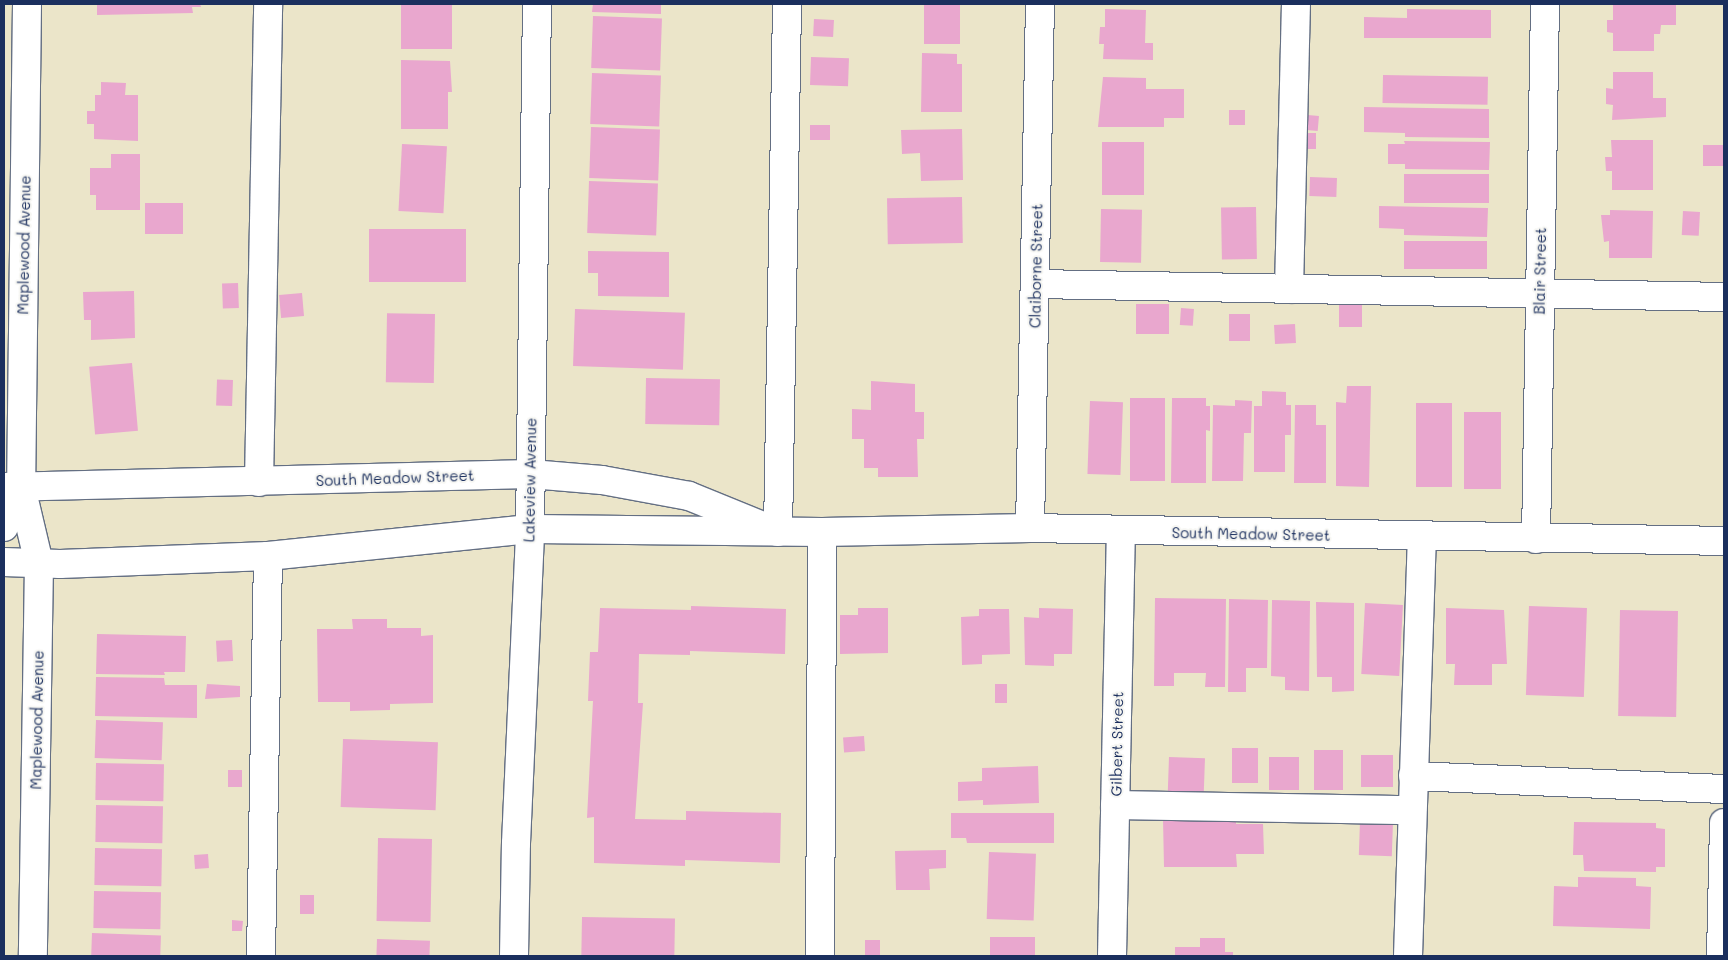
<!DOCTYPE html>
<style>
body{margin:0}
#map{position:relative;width:1728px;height:960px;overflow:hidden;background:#ebe5c9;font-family:Mali,sans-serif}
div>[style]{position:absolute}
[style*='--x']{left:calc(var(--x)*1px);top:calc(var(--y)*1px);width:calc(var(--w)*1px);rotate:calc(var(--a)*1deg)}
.building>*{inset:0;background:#e9a7ce;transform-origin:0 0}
.roads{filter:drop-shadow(1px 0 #646f83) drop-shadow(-1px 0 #646f83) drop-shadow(0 1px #646f83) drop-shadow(0 -1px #646f83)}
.minor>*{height:28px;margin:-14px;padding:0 14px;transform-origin:14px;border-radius:14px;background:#fff}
span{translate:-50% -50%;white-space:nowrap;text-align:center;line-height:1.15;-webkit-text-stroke:4px #f6f6f2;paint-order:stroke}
.street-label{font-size:15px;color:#1b2f5e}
.frame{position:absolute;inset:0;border:5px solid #1b2f5e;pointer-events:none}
</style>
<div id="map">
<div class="building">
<i style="clip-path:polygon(97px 4px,200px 4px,201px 7px,192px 7px,193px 13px,97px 15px)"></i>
<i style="left:401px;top:4px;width:51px;height:45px"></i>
<i style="clip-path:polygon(593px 4px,661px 4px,661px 14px,592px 12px)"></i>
<i style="left:924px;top:4px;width:36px;height:40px"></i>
<i style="clip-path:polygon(1613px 4px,1676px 4px,1676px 25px,1661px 25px,1660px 34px,1654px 34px,1654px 51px,1613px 51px,1613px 33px,1607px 32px,1607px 20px,1613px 20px)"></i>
<i style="clip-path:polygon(1105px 9px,1146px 10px,1145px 43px,1153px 43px,1153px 60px,1103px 59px,1104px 44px,1099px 44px,1100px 27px,1105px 27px)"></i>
<i style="clip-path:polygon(1407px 9px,1491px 10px,1491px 38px,1364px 38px,1364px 17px,1407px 18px)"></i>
<i style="left:593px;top:16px;width:69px;height:52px;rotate:2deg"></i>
<i style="left:814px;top:19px;width:20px;height:17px;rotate:3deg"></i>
<i style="clip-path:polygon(922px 53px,957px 54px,957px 64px,962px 64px,962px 112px,921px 112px)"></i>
<i style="left:811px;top:57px;width:38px;height:28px;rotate:2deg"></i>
<i style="clip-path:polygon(401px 60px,450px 61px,452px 92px,448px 92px,448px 129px,401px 129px)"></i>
<i style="clip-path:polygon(1613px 72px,1653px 72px,1653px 98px,1666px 98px,1666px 117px,1612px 120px,1613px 105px,1606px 104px,1606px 88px,1613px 89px)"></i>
<i style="left:592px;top:73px;width:69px;height:51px;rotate:2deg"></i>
<i style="left:1383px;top:75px;width:105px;height:28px;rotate:1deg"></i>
<i style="clip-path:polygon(1103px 77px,1146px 78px,1146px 89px,1184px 89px,1184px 118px,1164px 118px,1164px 127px,1098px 127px)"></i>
<i style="clip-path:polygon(101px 82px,126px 83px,125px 95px,138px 95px,138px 141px,94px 139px,94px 124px,87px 124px,87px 111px,95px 111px,95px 95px,101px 95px)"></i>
<i style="clip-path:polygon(1364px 107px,1489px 109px,1489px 138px,1405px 137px,1405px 133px,1364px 132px)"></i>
<i style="left:1229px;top:110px;width:16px;height:15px"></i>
<i style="left:1308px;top:115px;width:11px;height:15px;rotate:5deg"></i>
<i style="left:810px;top:125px;width:20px;height:15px"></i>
<i style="left:591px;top:127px;width:69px;height:51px;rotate:2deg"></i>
<i style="clip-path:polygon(962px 129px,963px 180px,921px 181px,920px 153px,902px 154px,901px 130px)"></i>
<i style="left:1304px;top:133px;width:12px;height:16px"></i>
<i style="clip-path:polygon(1611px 140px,1653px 140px,1653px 190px,1612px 190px,1612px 171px,1606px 171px,1605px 157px,1612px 157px)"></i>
<i style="clip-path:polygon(1404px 141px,1490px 142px,1489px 170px,1405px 169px,1405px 164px,1388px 164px,1388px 144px,1405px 144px)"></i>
<i style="left:1102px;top:142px;width:42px;height:53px"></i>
<i style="left:402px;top:144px;width:45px;height:67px;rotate:3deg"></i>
<i style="left:1703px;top:145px;width:21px;height:21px"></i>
<i style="clip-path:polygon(111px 154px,140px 154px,140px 210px,96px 210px,96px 195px,90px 195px,90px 168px,111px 168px)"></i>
<i style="left:1489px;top:174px;width:29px;height:85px;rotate:90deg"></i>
<i style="left:1310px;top:177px;width:27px;height:19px;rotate:2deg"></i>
<i style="left:589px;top:181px;width:69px;height:52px;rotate:2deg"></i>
<i style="left:962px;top:197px;width:46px;height:75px;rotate:89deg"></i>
<i style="left:145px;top:203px;width:38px;height:31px"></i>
<i style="clip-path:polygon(1379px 206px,1488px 208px,1487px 237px,1404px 235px,1404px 229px,1379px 228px)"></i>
<i style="left:1256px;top:207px;width:52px;height:35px;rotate:89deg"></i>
<i style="left:1101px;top:209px;width:41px;height:53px;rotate:1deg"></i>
<i style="clip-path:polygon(1610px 210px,1653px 211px,1652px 258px,1609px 258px,1609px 241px,1604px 242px,1601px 215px,1610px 215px)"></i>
<i style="left:1683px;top:211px;width:17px;height:24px;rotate:3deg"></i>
<i style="left:369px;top:229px;width:97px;height:53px"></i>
<i style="left:1404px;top:241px;width:83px;height:28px"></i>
<i style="clip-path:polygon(588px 251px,669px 252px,669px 297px,598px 296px,598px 273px,588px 273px)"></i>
<i style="left:238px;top:283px;width:25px;height:16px;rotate:88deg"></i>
<i style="clip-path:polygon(134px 291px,135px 338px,91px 340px,91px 320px,84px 320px,83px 292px)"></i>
<i style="left:302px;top:293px;width:23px;height:23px;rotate:85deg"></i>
<i style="left:1136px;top:304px;width:33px;height:30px"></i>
<i style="left:1339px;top:304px;width:23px;height:23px"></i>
<i style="left:1181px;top:308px;width:13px;height:17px;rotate:4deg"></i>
<i style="left:575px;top:309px;width:110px;height:57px;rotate:2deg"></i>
<i style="left:435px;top:314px;width:69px;height:48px;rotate:91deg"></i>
<i style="left:1229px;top:314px;width:21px;height:27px"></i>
<i style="left:1295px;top:324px;width:19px;height:21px;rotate:87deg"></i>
<i style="left:132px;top:363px;width:68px;height:43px;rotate:85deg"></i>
<i style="left:646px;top:378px;width:74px;height:46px;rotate:1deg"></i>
<i style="left:233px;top:380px;width:26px;height:16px;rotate:92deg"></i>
<i style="clip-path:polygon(871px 381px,915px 384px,915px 412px,924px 412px,924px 439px,917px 439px,918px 477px,878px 477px,878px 468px,864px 468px,864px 439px,852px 439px,852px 409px,871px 410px)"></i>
<i style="clip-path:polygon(1347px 386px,1371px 386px,1369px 487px,1336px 486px,1336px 402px,1346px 403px)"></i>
<i style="clip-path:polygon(1262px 391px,1286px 392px,1286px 405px,1291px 405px,1291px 435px,1285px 435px,1285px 472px,1254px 472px,1254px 406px,1262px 406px)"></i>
<i style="left:1130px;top:398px;width:35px;height:83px"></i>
<i style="clip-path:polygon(1172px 398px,1206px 398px,1206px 406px,1210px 406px,1210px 431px,1206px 430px,1206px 483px,1171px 483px)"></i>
<i style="clip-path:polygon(1235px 400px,1252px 401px,1251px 433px,1244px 433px,1243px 481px,1212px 481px,1213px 405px,1235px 406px)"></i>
<i style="left:1090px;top:401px;width:33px;height:73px;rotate:2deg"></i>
<i style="left:1416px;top:403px;width:36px;height:84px"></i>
<i style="clip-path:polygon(1295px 405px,1316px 405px,1316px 425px,1326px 425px,1326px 483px,1294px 483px)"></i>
<i style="left:1464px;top:412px;width:37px;height:77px"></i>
<i style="clip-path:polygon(1155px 598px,1226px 599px,1225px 687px,1205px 687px,1206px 673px,1174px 673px,1174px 686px,1154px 686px)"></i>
<i style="clip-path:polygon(1229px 599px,1268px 600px,1267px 668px,1246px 668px,1246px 692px,1228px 692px)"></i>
<i style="clip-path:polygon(1272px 600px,1310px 601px,1309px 691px,1285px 690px,1285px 677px,1271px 676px)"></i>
<i style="clip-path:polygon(1316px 602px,1354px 603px,1354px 691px,1332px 692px,1332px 677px,1317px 677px)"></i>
<i style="left:1365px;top:603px;width:38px;height:71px;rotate:3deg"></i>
<i style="clip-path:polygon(691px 606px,786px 609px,785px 654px,690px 651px,690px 655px,639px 654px,638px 703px,643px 703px,635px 819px,686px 820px,686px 811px,781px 813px,780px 863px,685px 860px,685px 866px,594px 863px,594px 817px,587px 818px,593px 701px,588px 701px,590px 652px,598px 652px,600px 608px,691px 610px)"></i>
<i style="left:1529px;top:606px;width:58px;height:89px;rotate:2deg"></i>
<i style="clip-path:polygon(858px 608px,888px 608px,888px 653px,840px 654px,840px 615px,858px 615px)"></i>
<i style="clip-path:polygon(1039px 608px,1073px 609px,1072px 654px,1054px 654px,1054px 666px,1025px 665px,1024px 617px,1039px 618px)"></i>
<i style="clip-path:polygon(1446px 608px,1504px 610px,1507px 664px,1492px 664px,1492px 685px,1454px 685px,1455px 664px,1446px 664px)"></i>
<i style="clip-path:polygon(979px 609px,1009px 609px,1010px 654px,982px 655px,982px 664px,962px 665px,961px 617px,979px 616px)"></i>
<i style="left:1620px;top:610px;width:58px;height:106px;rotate:1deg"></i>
<i style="clip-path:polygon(352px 619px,387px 619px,387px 628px,421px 628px,421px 636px,433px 635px,433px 703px,390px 704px,390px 710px,350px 711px,350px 702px,318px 702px,317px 629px,353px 629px)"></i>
<i style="clip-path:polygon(97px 634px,186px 636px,185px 672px,164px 672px,165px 675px,96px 674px)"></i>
<i style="left:232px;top:640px;width:21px;height:16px;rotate:87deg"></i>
<i style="clip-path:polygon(96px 677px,164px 678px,165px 685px,197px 685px,197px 718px,95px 716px)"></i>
<i style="clip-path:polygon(207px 684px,240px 686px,240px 697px,205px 699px)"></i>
<i style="left:995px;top:684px;width:12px;height:19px"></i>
<i style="left:96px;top:720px;width:67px;height:38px;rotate:2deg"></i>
<i style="left:864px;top:736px;width:15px;height:21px;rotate:86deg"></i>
<i style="left:343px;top:739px;width:95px;height:68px;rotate:2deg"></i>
<i style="left:1232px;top:748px;width:26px;height:35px"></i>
<i style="left:1314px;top:750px;width:29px;height:40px"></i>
<i style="left:1361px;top:755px;width:32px;height:32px"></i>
<i style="left:1169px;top:757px;width:36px;height:34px;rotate:2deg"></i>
<i style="left:1269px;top:757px;width:30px;height:33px"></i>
<i style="left:96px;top:763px;width:68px;height:37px;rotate:1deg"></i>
<i style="clip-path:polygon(1038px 766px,1039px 803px,983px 805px,983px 800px,958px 801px,958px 782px,982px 781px,982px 768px)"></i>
<i style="left:228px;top:770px;width:14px;height:17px"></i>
<i style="left:96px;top:805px;width:67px;height:37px;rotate:1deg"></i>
<i style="clip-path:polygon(951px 813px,1054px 813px,1054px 843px,967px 843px,966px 838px,951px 838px)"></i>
<i style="clip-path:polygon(1163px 819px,1236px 819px,1236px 824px,1263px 824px,1264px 854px,1236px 854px,1237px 867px,1164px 867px)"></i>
<i style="left:1360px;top:821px;width:33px;height:34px;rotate:2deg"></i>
<i style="clip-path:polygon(1574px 822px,1656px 823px,1656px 828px,1665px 829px,1665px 867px,1656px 867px,1656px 872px,1584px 871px,1583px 855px,1573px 855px)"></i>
<i style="left:378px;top:838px;width:54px;height:83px;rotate:1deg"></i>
<i style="left:95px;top:848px;width:67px;height:37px;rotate:1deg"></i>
<i style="clip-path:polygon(946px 850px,946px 868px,929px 869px,930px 890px,896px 890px,895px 851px)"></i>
<i style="left:989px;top:852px;width:47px;height:67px;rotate:2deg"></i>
<i style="left:208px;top:854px;width:14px;height:14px;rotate:86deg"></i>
<i style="clip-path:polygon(1578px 877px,1636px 878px,1636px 886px,1651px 887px,1650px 929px,1553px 926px,1554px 886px,1578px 887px)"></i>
<i style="left:94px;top:891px;width:67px;height:37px;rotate:1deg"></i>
<i style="left:300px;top:895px;width:14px;height:19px"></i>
<i style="left:582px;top:917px;width:93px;height:39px;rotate:1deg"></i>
<i style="clip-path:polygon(232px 920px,243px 921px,242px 931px,232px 931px)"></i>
<i style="left:92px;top:933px;width:69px;height:23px;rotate:2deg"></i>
<i style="left:990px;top:937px;width:45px;height:19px"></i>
<i style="clip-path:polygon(1200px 938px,1225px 938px,1225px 952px,1233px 952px,1233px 956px,1175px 956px,1175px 947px,1200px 947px)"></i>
<i style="left:377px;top:939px;width:53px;height:17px;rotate:2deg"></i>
<i style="left:865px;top:940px;width:15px;height:16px"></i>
</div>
<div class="roads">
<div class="minor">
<i style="--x:27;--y:4;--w:483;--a:90.7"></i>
<i style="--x:21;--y:487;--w:78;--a:76.7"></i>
<i style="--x:39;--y:563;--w:393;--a:90.9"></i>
<i style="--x:1036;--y:284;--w:688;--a:1.08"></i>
<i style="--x:1289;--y:289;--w:285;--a:-88.6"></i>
<i style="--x:259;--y:482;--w:478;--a:-88.9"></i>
<i style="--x:4;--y:487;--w:527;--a:-1.41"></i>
<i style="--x:531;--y:474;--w:71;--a:4.8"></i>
<i style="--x:602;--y:480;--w:88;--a:10.4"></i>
<i style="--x:689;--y:496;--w:80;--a:22.1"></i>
<i style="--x:4;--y:527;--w:43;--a:-67"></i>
<i style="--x:1030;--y:528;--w:524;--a:-88.91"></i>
<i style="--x:778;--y:532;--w:528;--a:-89.02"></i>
<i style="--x:1536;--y:539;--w:535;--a:-89.04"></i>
<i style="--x:4;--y:562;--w:56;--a:2"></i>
<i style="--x:60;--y:564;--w:208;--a:-2.2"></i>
<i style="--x:268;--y:556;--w:263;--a:-5.9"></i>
<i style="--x:530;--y:529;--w:292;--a:0.6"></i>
<i style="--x:822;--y:532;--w:208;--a:-1.1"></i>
<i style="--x:1030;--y:528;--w:694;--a:1.07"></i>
<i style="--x:1413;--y:776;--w:311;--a:2.4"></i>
<i style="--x:1115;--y:805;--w:297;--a:1"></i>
<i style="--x:261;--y:956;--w:400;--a:-89"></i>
<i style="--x:514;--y:956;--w:113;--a:-89"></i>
<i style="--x:516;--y:843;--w:314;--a:-87.4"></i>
<i style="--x:530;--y:529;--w:525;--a:-89.24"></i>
<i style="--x:820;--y:956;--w:424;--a:-89.7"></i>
<i style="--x:1112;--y:956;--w:424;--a:-88.8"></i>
<i style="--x:1408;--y:956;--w:418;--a:-88.1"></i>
<i style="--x:1721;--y:956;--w:133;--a:-88.7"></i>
</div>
</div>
<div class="street-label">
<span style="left:24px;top:245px;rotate:-89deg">Maplewood Avenue</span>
<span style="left:1036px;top:266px;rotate:-89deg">Claiborne Street</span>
<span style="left:1540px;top:271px;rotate:-89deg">Blair Street</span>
<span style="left:395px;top:478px;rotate:-2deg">South Meadow Street</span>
<span style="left:530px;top:480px;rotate:-89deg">Lakeview Avenue</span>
<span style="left:1251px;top:534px;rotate:1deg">South Meadow Street</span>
<span style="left:37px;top:720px;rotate:-89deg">Maplewood Avenue</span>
<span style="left:1117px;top:744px;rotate:-89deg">Gilbert Street</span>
</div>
<div class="frame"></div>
</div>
